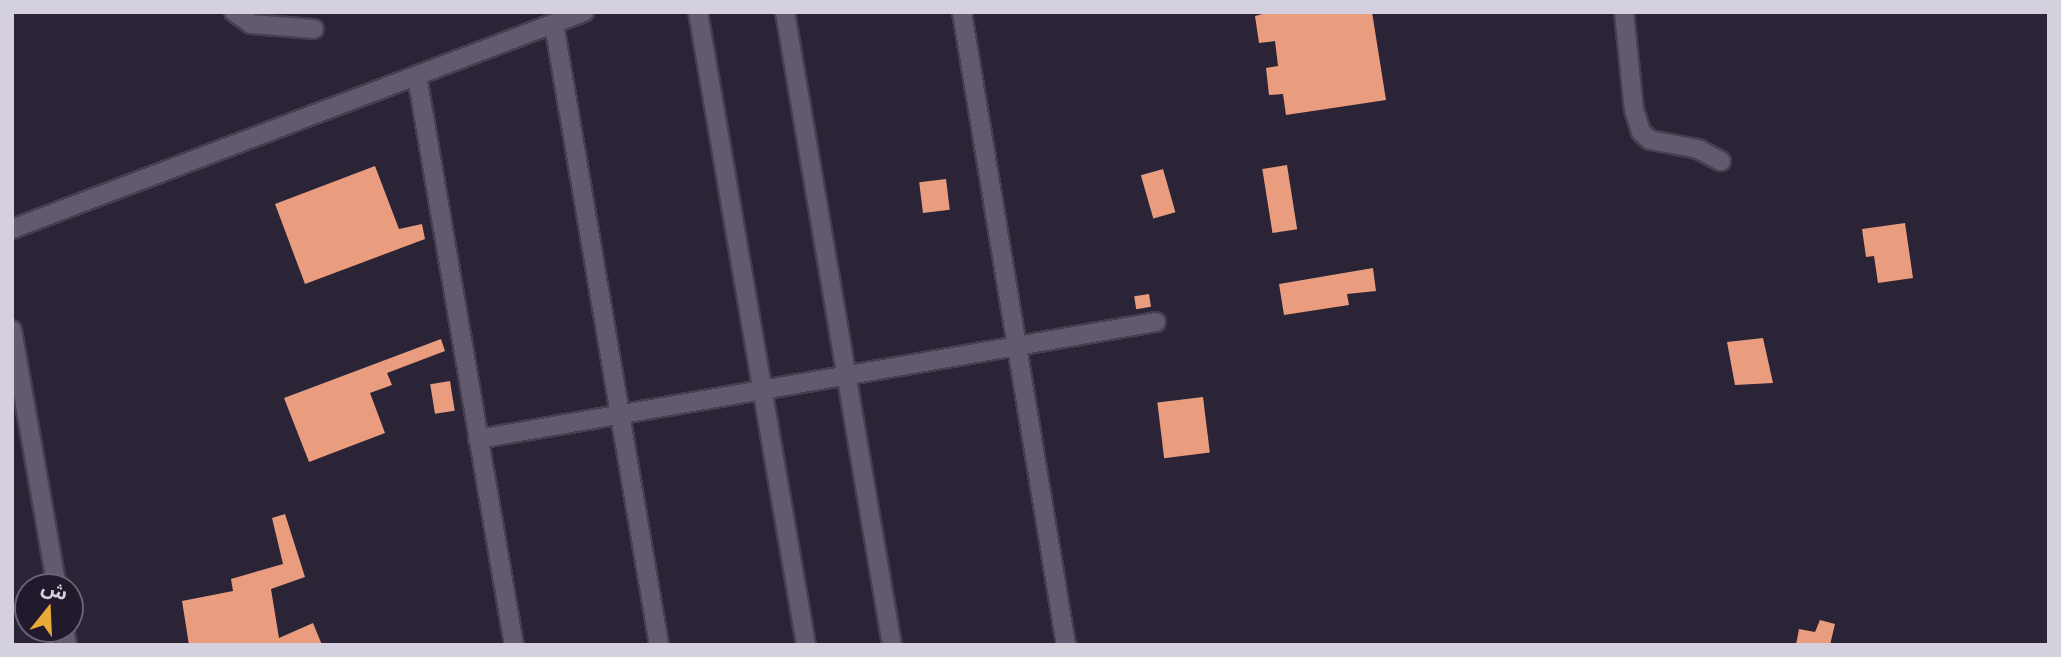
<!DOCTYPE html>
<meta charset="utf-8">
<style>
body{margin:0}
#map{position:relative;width:2061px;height:657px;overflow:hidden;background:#2b2336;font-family:"Titillium Web","Noto Sans Arabic",sans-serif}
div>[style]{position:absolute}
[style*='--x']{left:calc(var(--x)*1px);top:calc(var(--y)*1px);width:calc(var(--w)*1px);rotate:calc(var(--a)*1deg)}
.building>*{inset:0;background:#ea9d7e;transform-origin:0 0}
.roads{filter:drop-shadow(2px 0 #463f4f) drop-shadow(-2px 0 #463f4f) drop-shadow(0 2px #463f4f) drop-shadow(0 -2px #463f4f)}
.minor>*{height:18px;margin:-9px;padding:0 9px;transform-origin:9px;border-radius:9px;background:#635a70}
span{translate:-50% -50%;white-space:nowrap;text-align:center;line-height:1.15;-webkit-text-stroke:7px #22192c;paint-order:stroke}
.frame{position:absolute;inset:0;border:14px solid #d5d0dd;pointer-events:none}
.north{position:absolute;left:14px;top:573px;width:70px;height:70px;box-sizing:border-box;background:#22192c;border:2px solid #6a6273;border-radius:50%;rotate:18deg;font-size:19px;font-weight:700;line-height:28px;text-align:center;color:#d5d0dd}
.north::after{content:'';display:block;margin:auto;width:24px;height:32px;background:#e8ab37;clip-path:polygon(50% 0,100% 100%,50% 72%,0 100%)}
</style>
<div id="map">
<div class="building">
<i style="clip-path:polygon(1270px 12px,1372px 12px,1386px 100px,1286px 115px,1283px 94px,1269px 95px,1266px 68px,1278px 66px,1275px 41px,1259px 43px,1255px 16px)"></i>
<i style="left:1287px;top:165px;width:65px;height:25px;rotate:81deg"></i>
<i style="clip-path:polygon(375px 166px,399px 229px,422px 224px,425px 239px,305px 284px,275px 204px)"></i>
<i style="left:1163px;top:169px;width:45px;height:23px;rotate:74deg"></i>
<i style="left:946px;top:179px;width:31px;height:27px;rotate:83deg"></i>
<i style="clip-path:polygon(1905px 223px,1913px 278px,1878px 283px,1874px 256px,1866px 257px,1862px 229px)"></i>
<i style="clip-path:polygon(1373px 268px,1376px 291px,1347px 294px,1349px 305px,1284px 315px,1279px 284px)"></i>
<i style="left:1149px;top:294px;width:13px;height:15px;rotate:81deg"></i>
<i style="clip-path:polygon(1763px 338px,1773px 383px,1735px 385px,1727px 342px)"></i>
<i style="clip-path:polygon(441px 339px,445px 351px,387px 373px,392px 385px,370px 393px,385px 433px,309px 462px,284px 398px)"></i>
<i style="left:450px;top:381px;width:30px;height:20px;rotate:81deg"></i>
<i style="left:1203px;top:397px;width:56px;height:46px;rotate:83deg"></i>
<i style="clip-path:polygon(285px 514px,305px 577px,271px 589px,279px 638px,313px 623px,322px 645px,189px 645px,182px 601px,233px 591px,231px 579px,283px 564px,272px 518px)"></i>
<i style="clip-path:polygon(1820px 620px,1835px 624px,1830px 645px,1796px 645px,1799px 629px,1815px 632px)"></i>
</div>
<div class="roads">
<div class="minor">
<i style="--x:234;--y:12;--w:21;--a:35"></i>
<i style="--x:251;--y:24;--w:63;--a:4.5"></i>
<i style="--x:698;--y:12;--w:642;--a:80.32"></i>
<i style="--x:785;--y:12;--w:642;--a:80.41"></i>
<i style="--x:962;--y:12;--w:641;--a:80.67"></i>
<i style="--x:1624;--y:12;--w:99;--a:84.2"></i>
<i style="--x:1634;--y:110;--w:23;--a:72"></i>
<i style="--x:1641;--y:132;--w:12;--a:42"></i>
<i style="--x:1650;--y:140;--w:49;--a:10.6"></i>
<i style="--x:1698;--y:149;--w:26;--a:28"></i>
<i style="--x:554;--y:24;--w:630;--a:80.4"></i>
<i style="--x:417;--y:76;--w:577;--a:80.33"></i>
<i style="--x:12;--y:229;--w:612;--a:-20.78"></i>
<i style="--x:12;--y:330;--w:261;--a:80.1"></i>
<i style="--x:478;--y:439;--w:688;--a:-9.79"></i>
<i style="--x:64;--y:629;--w:16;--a:79"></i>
</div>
</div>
<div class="frame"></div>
<div class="north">ش</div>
</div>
